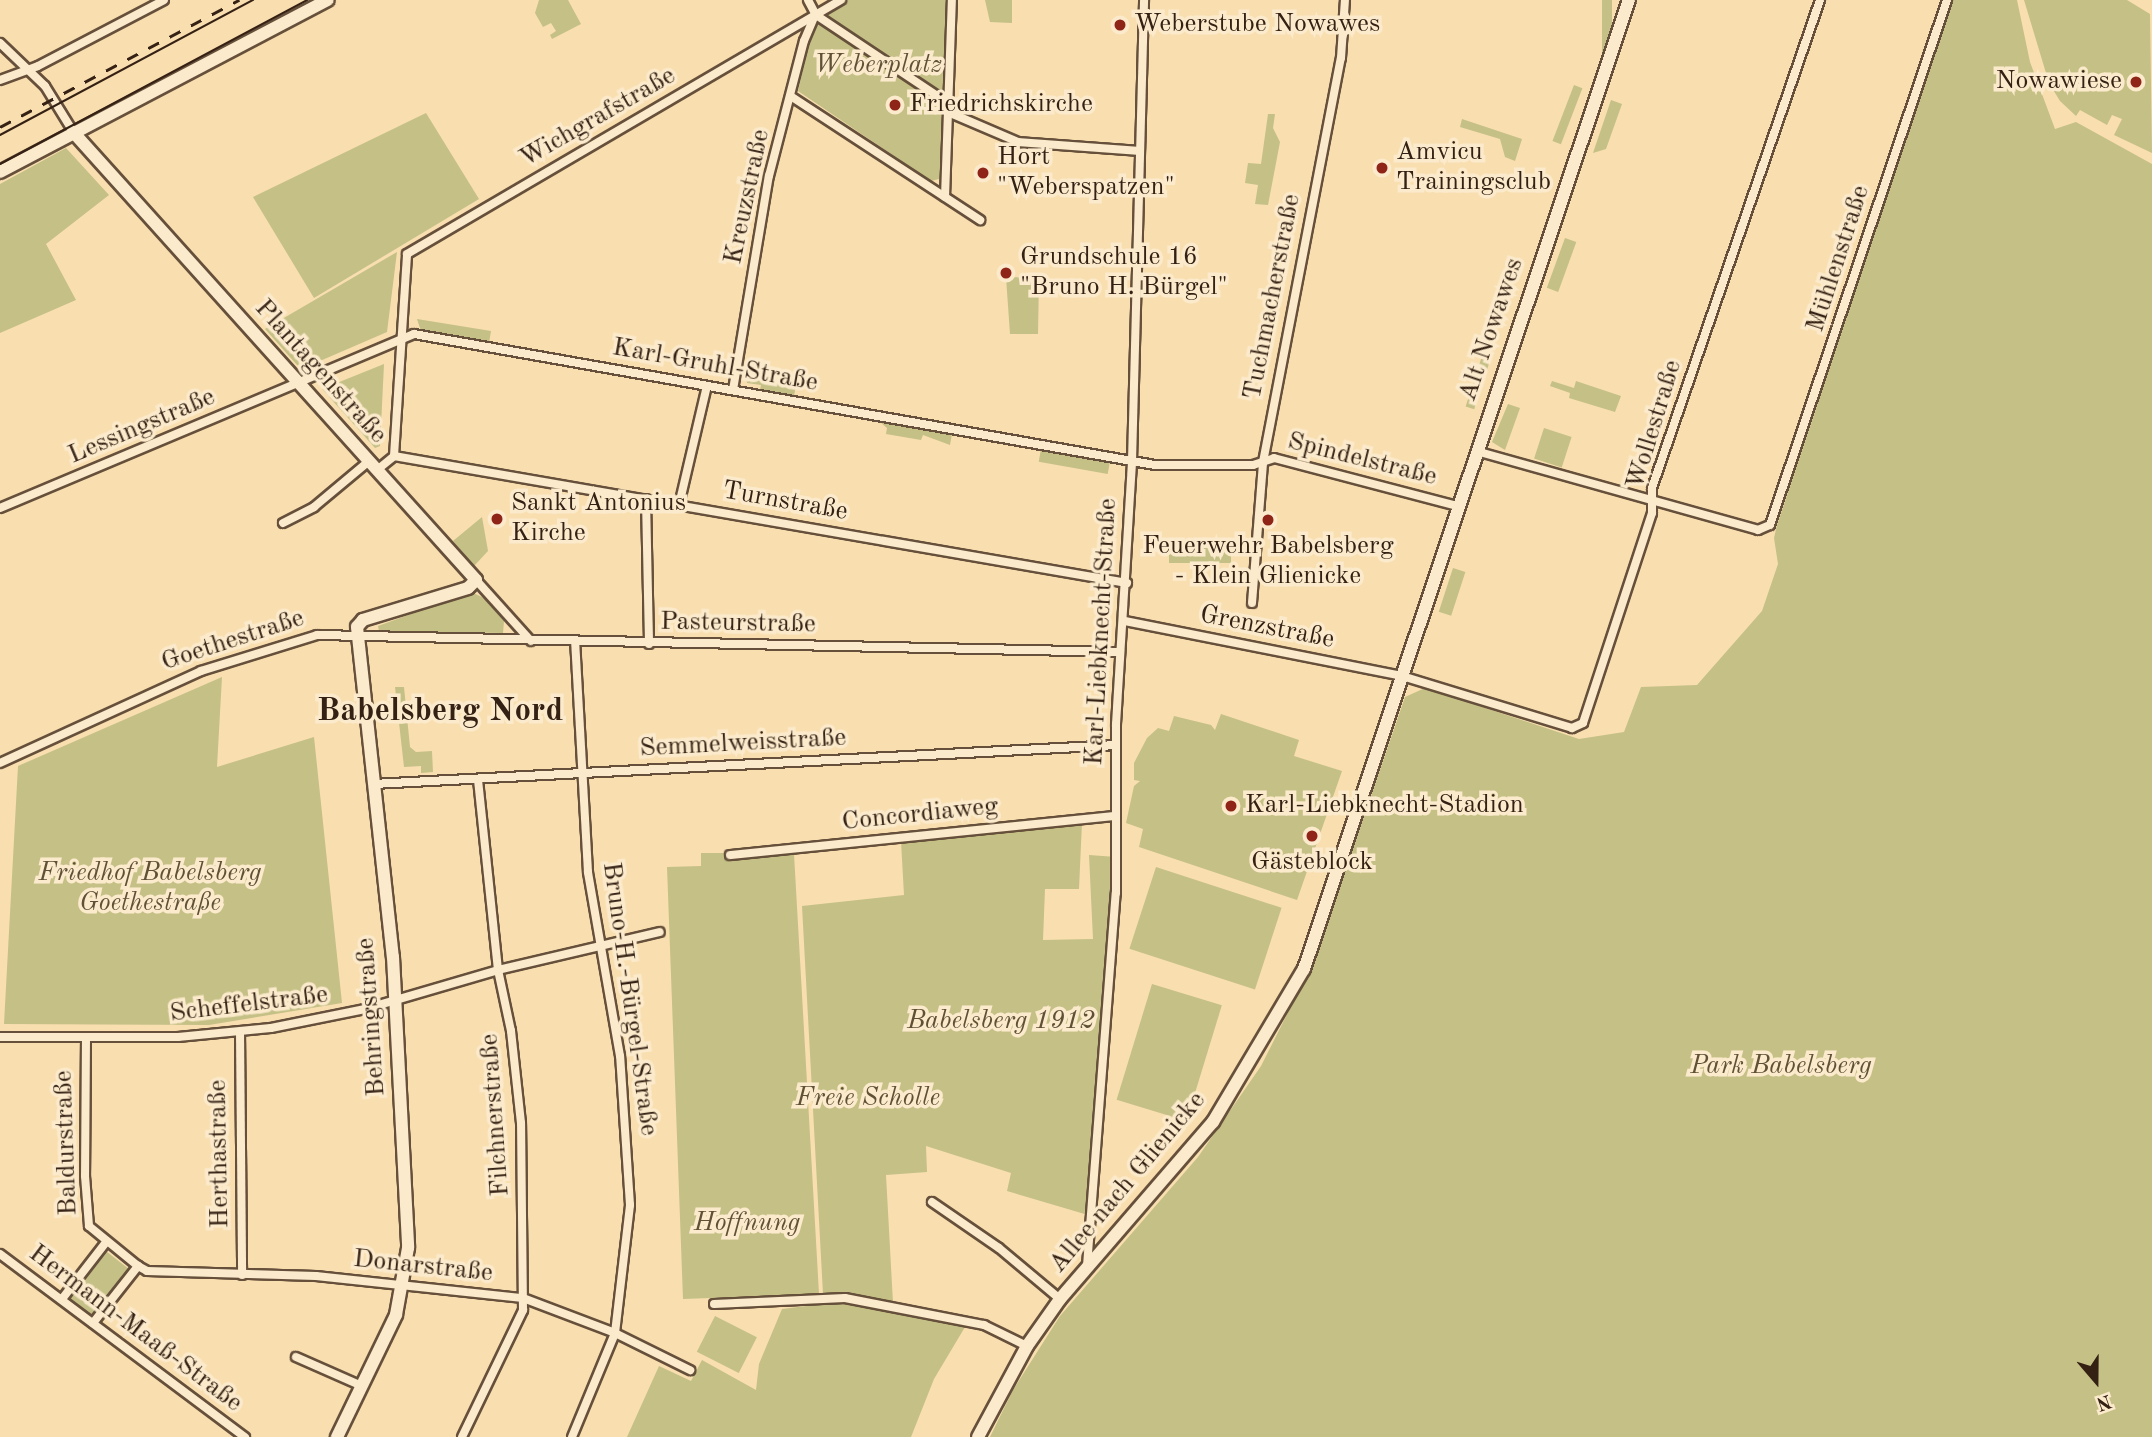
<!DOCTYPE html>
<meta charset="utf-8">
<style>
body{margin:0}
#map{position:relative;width:2152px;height:1437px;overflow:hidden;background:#f9deaf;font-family:"Old Standard TT",serif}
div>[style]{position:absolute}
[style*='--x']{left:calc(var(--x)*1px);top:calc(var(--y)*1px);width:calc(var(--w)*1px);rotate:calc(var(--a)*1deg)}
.green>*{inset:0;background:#c4c086;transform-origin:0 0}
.roads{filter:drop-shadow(2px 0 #66503b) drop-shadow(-2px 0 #66503b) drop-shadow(0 2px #66503b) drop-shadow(0 -2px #66503b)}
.street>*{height:8px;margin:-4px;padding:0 4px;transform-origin:4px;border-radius:4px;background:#fbeacb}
.secondary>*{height:12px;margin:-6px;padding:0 6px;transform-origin:6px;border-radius:6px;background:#fbeacb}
.tram>*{height:2px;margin:-1px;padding:0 1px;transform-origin:1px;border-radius:1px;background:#352114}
.rail>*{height:2.5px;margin-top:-1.25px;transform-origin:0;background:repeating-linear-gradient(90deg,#352114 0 12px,transparent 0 24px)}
.dots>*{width:19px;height:19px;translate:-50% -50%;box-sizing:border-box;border:4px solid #fbeacb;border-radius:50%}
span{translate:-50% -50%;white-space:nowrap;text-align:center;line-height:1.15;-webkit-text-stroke:7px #fbeacb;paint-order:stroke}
.poi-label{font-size:26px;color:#352114}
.left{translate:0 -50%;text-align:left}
.right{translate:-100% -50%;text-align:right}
.park-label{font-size:26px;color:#605136;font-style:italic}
.street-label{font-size:26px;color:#352114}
.district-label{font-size:33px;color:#352114;font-weight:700}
.north{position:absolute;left:2061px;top:1346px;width:70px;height:70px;-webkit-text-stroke:5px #fbeacb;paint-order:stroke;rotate:160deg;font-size:19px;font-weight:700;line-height:28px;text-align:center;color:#352114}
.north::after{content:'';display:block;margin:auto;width:24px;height:32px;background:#352114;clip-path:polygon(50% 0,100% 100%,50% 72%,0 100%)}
</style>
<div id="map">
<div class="green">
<i style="clip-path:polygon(539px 0,568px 0,581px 24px,552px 39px,550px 35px,556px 31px,551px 23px,543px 27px,535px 13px)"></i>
<i style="clip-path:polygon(847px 0,946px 0,943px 172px,939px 179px,931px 181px,798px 91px,815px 18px)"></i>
<i style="clip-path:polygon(985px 0,1012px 0,1012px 23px,990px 22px)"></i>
<i style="left:1602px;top:0;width:10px;height:60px"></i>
<i style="clip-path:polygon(1953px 0,2017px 0,2030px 62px,2055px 129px,2076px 122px,2152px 164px,2152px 1437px,990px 1437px,1013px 1390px,1060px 1316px,1198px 1157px,1261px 1066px,1315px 959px,1405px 697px,1425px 688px,1579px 739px,1624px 732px,1641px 687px,1697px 685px,1762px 611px,1778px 564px,1774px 538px,1777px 525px)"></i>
<i style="clip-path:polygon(2024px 0,2127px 0,2150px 14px,2152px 153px,2114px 135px,2122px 119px,2112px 115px,2107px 125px,2080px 110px,2076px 116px,2060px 101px,2049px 83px)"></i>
<i style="left:1574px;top:85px;width:9px;height:60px;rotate:21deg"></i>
<i style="clip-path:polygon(1611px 100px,1622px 104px,1606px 149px,1593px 153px)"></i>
<i style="clip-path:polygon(426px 113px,479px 199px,314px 298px,253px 197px)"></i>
<i style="clip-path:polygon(1268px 114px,1275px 114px,1273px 128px,1280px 142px,1268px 205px,1255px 204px,1258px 185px,1245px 183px,1248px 163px,1261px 164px)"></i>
<i style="clip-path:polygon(1462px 119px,1522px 139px,1515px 161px,1505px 157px,1500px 139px,1460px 127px)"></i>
<i style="clip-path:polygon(66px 148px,109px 195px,46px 244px,76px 300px,0 333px,0 184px)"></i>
<i style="left:1565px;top:238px;width:12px;height:53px;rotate:20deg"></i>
<i style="clip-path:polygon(397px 252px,387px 332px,306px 367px,297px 365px,265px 329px)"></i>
<i style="clip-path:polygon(1006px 277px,1039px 278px,1038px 334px,1010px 334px)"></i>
<i style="clip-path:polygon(417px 319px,491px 331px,489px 343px,421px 331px)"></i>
<i style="left:1482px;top:356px;width:9px;height:53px;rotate:18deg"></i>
<i style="clip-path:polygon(384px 364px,380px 446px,375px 448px,322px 389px)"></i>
<i style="clip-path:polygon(745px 375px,796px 385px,794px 396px,760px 390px,761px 385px,747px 383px)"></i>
<i style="clip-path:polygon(1552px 381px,1574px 388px,1576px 381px,1621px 396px,1615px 412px,1569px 398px,1570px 393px,1550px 386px)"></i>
<i style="clip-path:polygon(1508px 404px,1520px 408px,1505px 450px,1492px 442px)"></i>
<i style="clip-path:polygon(880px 422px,952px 434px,950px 445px,923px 435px,921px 440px,886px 434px,887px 428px)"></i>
<i style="left:1544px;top:428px;width:29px;height:32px;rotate:18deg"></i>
<i style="left:1041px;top:449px;width:70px;height:13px;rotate:10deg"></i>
<i style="clip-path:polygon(482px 517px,488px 551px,474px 566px,453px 541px)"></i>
<i style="left:1169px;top:548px;width:62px;height:15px"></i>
<i style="left:1453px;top:568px;width:13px;height:46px;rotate:18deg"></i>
<i style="clip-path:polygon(471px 592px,484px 598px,504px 621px,503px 633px,379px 631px,378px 626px)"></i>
<i style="clip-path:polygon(222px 677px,217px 767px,314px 737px,342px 1003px,209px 1025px,4px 1024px,18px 766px)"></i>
<i style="clip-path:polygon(395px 687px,404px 687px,410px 747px,416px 752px,432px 751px,433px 772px,421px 773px,421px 766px,404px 767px)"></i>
<i style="clip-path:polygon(1221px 714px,1299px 740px,1294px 756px,1342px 771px,1297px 900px,1139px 847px,1143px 829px,1126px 823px,1134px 786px,1140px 781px,1134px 780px,1134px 763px,1147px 738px,1158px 728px,1169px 731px,1174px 716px,1211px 725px,1215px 730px)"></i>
<i style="clip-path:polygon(1082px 822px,1079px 889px,1045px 889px,1043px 940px,1093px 939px,1089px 855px,1116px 857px,1088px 1215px,1007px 1191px,1011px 1173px,926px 1146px,927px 1172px,886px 1175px,893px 1303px,853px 1294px,823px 1294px,802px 906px,904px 895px,901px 841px)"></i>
<i style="clip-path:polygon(701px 853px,728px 853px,729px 859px,794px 854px,819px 1294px,683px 1299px,667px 867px,701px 866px)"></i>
<i style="left:1156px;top:867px;width:132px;height:86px;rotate:18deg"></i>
<i style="left:1152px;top:984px;width:73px;height:121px;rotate:17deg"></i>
<i style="left:107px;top:1252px;width:29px;height:60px;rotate:38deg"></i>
<i style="clip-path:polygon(838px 1302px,965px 1327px,934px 1379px,911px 1437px,627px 1437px,659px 1366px,691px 1381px,702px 1360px,756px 1390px,759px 1364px,782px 1309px)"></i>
<i style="left:715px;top:1316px;width:47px;height:40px;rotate:27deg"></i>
</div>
<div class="roads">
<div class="street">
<i style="--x:808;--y:0;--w:17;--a:62"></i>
<i style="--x:816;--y:15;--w:159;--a:33.7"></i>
<i style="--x:0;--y:43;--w:62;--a:43.7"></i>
<i style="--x:45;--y:86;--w:55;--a:58.3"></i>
<i style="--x:0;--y:80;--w:40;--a:-20.2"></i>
<i style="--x:38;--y:66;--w:142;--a:-27.6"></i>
<i style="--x:792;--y:97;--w:225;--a:33.2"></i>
<i style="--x:948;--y:112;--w:76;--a:23.2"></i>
<i style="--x:1018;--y:142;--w:122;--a:4.2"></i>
<i style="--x:945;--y:197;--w:197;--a:-88"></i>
<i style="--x:733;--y:390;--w:217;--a:-80.5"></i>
<i style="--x:769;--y:176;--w:139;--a:-75.5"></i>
<i style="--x:804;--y:41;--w:25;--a:-67"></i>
<i style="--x:1476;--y:451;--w:293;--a:15.6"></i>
<i style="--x:1758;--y:530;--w:13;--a:-23"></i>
<i style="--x:1770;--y:525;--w:554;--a:-71.37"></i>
<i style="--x:394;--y:456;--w:744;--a:9.83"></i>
<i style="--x:377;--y:470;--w:22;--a:-39"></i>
<i style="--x:394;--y:456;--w:202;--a:-86.3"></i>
<i style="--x:407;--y:254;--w:503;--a:-30.34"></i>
<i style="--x:646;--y:499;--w:145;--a:88.8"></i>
<i style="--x:679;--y:505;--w:122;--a:-76.8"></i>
<i style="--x:0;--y:508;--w:449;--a:-22.8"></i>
<i style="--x:414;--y:334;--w:752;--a:10.03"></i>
<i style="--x:1155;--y:465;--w:98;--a:0"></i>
<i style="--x:1253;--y:465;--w:22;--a:-18"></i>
<i style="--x:1274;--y:458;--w:189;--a:14.7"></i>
<i style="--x:283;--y:523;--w:35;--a:-27"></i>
<i style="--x:314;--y:507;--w:72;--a:-39.9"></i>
<i style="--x:476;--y:580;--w:82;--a:48"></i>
<i style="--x:1252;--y:603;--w:141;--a:-85.5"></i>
<i style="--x:1263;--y:462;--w:411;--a:-79.1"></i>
<i style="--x:1341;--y:58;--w:58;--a:-86.1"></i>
<i style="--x:1125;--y:621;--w:282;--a:11.2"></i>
<i style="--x:1402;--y:676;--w:178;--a:17"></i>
<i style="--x:1572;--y:728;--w:12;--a:-24"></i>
<i style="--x:1583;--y:723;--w:221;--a:-71.8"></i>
<i style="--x:1652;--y:513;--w:25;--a:-90"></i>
<i style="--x:1652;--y:488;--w:516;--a:-71"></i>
<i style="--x:0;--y:763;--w:221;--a:-24.6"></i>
<i style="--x:201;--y:671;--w:121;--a:-17.2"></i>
<i style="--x:317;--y:635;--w:803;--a:1.21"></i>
<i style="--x:373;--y:784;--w:744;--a:-3"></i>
<i style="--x:730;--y:855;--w:387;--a:-5.8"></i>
<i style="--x:240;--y:1032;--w:243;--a:89.5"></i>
<i style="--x:0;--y:1037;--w:178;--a:0"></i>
<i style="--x:178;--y:1037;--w:93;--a:-5.5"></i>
<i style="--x:271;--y:1028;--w:96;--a:-11.4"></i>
<i style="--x:365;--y:1009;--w:139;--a:-16.3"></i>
<i style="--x:498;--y:970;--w:166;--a:-13.2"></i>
<i style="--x:86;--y:1037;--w:139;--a:90.4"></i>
<i style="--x:85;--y:1176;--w:50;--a:85.4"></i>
<i style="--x:89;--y:1226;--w:63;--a:39.2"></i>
<i style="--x:138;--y:1266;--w:10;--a:29"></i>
<i style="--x:147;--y:1271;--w:169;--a:1.7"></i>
<i style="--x:316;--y:1276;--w:208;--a:6.1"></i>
<i style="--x:523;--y:1298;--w:98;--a:20.8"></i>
<i style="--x:615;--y:1333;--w:84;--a:26.3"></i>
<i style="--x:932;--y:1202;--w:81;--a:34.5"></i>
<i style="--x:999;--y:1248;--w:80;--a:39.9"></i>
<i style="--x:0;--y:1254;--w:306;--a:36.8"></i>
<i style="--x:1087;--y:1266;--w:374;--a:-85.6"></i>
<i style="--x:1116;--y:893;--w:169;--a:-90"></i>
<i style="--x:1116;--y:724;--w:263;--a:-86.5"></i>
<i style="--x:1132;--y:461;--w:461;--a:-88.5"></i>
<i style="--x:62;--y:1299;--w:73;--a:-52.2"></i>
<i style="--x:714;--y:1304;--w:131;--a:-2.6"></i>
<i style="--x:845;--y:1298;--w:142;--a:11"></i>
<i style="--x:984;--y:1325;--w:48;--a:26"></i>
<i style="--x:93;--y:1323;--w:73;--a:-51.7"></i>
<i style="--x:296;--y:1357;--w:72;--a:23.7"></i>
<i style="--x:462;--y:1437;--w:141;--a:-64.3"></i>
<i style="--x:523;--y:1310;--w:187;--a:-90.6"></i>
<i style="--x:521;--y:1123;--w:93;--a:-96.2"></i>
<i style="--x:511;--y:1031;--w:62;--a:-102"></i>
<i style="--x:498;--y:970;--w:192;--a:-96"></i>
<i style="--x:572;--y:1437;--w:113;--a:-67.5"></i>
<i style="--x:615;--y:1333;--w:129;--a:-83.3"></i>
<i style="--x:630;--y:1205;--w:149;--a:-93.8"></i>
<i style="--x:620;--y:1056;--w:187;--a:-99.9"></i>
<i style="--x:588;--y:872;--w:230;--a:-93.2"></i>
</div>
<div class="secondary">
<i style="--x:74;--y:133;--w:601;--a:48.03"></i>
<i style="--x:476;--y:580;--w:11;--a:135"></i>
<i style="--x:468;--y:588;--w:110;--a:163.1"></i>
<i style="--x:363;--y:620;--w:9;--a:131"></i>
<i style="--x:357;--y:627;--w:332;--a:83.8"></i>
<i style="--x:393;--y:957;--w:291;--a:87"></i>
<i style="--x:408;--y:1248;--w:68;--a:100.2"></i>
<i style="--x:396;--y:1315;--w:136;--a:115.8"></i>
<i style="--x:0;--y:172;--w:370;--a:-27.7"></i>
<i style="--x:978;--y:1437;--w:103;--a:-61.7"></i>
<i style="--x:1027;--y:1346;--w:57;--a:-54.9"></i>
<i style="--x:1060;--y:1299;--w:234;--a:-49.2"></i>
<i style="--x:1213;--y:1122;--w:178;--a:-59.3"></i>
<i style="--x:1304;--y:969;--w:1022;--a:-71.46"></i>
</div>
</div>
<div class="tram">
<i style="--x:0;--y:135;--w:287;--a:-28.1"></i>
<i style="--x:0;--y:164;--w:348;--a:-28.1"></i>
</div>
<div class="rail">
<i style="--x:0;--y:127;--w:271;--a:-28"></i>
</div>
<div class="dots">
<i style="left:1120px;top:25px;background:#8f2418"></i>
<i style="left:2136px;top:82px;background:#8f2418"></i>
<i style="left:895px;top:105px;background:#8f2418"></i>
<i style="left:1382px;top:168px;background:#8f2418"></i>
<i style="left:983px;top:173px;background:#8f2418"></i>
<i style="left:1006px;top:273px;background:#8f2418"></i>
<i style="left:497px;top:519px;background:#8f2418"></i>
<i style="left:1268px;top:520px;background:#8f2418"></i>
<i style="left:1231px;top:806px;background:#8f2418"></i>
<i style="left:1312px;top:836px;background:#8f2418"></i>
</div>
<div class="poi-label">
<span class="left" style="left:1134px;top:25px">Weberstube Nowawes</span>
<span class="right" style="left:2122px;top:82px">Nowawiese</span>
<span class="left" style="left:909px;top:105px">Friedrichskirche</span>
<span class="left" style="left:1396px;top:168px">Amvicu<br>Trainingsclub</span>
<span class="left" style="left:997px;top:173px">Hort<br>"Weberspatzen"</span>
<span class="left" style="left:1020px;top:273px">Grundschule 16<br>"Bruno H. Bürgel"</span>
<span class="left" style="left:511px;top:519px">Sankt Antonius<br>Kirche</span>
<span style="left:1268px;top:562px">Feuerwehr Babelsberg<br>- Klein Glienicke</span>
<span class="left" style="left:1245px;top:806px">Karl-Liebknecht-Stadion</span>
<span style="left:1312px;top:863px">Gästeblock</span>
</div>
<div class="park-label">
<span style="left:878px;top:66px">Weberplatz</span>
<span style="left:150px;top:889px">Friedhof Babelsberg<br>Goethestraße</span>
<span style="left:1001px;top:1022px">Babelsberg 1912</span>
<span style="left:1781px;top:1067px">Park Babelsberg</span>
<span style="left:868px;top:1099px">Freie Scholle</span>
<span style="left:747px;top:1224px">Hoffnung</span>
</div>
<div class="street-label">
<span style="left:598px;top:118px;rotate:-30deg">Wichgrafstraße</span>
<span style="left:748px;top:197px;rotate:-78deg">Kreuzstraße</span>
<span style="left:1839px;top:259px;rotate:-72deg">Mühlenstraße</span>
<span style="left:1273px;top:297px;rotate:-79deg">Tuchmacherstraße</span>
<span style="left:1492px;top:330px;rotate:-71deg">Alt Nowawes</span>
<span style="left:715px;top:366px;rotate:10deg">Karl-Gruhl-Straße</span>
<span style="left:320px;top:372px;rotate:48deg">Plantagenstraße</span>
<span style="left:1655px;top:425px;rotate:-73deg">Wollestraße</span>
<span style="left:142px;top:427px;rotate:-23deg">Lessingstraße</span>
<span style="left:1362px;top:460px;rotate:14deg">Spindelstraße</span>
<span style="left:785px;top:502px;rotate:10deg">Turnstraße</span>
<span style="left:738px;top:624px;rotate:1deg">Pasteurstraße</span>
<span style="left:1267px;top:628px;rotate:11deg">Grenzstraße</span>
<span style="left:1102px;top:632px;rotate:-87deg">Karl-Liebknecht-Straße</span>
<span style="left:233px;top:641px;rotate:-18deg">Goethestraße</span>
<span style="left:743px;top:744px;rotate:-3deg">Semmelweisstraße</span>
<span style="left:920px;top:815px;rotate:-6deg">Concordiaweg</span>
<span style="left:629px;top:999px;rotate:82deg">Bruno-H.-Bürgel-Straße</span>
<span style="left:249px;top:1005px;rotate:-7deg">Scheffelstraße</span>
<span style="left:372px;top:1017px;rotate:-94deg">Behringstraße</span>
<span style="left:496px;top:1115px;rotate:-94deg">Filchnerstraße</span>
<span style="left:67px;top:1143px;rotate:-92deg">Baldurstraße</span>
<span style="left:220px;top:1154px;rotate:-91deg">Herthastraße</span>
<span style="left:1128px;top:1183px;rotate:-50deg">Allee nach Glienicke</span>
<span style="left:423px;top:1267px;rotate:6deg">Donarstraße</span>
<span style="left:135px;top:1329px;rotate:37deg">Hermann-Maaß-Straße</span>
</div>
<div class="district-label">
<span style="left:440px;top:712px">Babelsberg Nord</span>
</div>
<div class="north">N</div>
</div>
